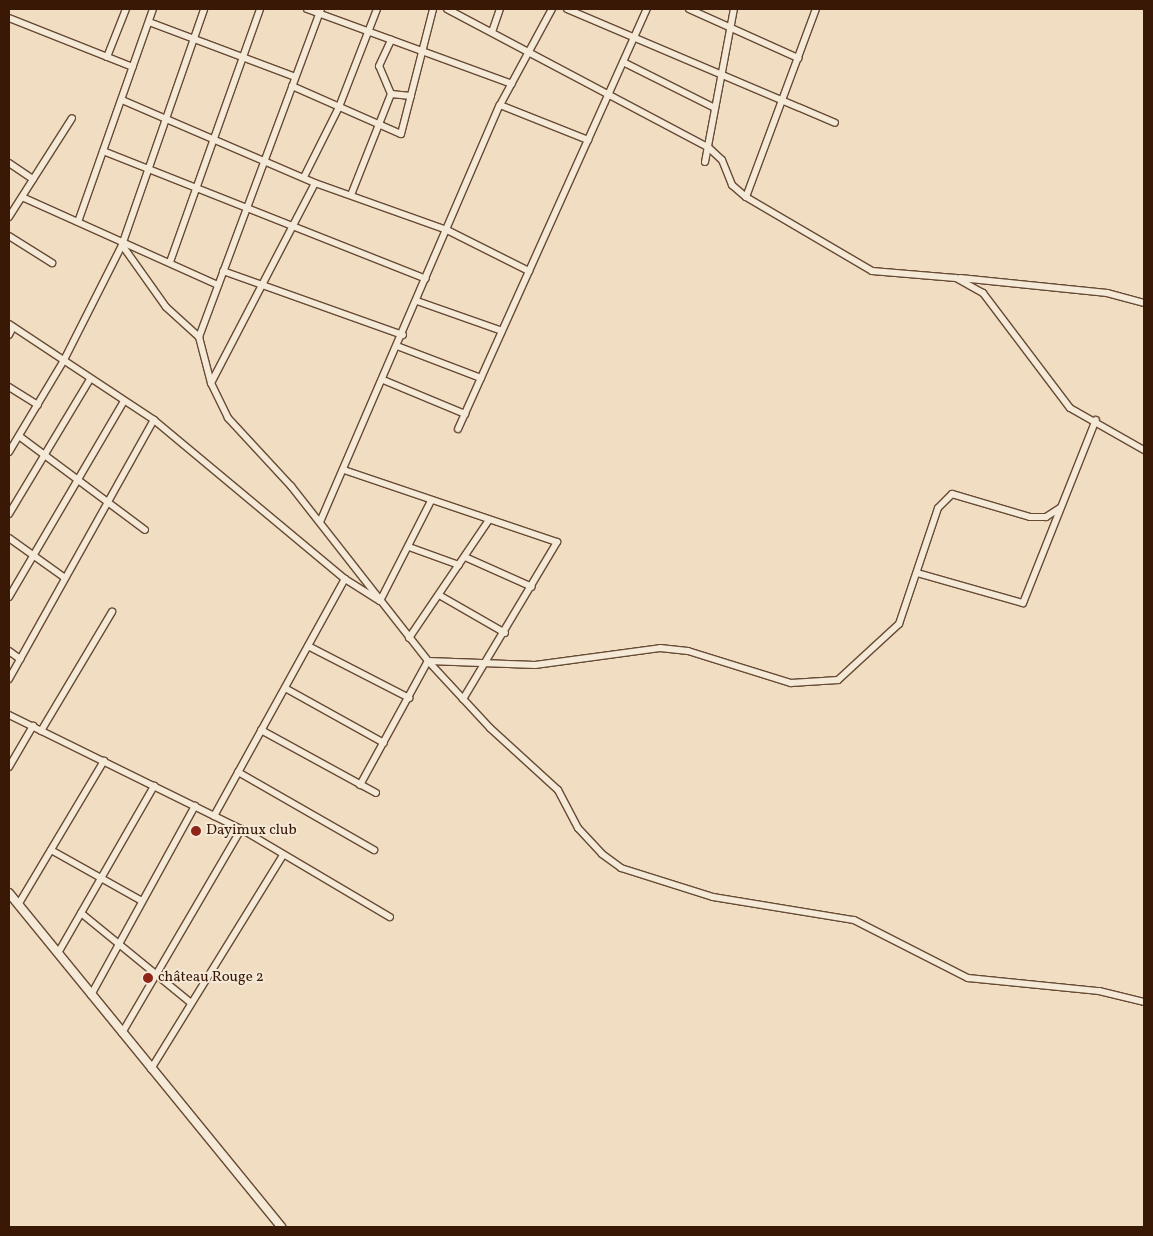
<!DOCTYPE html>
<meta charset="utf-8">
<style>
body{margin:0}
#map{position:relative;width:1153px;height:1236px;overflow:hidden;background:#f0ddc2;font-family:Vollkorn,serif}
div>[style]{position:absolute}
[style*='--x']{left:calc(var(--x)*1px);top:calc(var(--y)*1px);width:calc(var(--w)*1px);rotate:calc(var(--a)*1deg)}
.roads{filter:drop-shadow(1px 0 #674a34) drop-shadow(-1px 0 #674a34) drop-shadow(0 1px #674a34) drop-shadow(0 -1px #674a34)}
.minor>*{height:6px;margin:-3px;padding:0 3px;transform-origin:3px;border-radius:3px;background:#f5e9d7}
.tertiary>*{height:8px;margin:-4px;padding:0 4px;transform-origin:4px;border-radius:4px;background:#f5e9d7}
.dots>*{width:14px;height:14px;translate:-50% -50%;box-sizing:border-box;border:2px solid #f5e9d7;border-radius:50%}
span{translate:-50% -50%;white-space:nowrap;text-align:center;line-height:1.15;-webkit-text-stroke:4px #f5e9d7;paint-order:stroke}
.poi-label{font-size:15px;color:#391905}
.left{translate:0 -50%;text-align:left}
.frame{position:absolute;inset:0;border:10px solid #391905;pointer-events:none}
</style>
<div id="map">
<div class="roads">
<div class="minor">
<i style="--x:307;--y:9;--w:218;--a:20.1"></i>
<i style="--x:447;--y:9;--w:295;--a:27.9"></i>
<i style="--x:708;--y:147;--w:19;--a:43"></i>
<i style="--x:722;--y:160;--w:27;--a:68"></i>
<i style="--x:732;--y:185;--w:18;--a:41"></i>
<i style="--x:746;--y:197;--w:146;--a:30.4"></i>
<i style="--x:872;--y:271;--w:84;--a:4.8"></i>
<i style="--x:956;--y:278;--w:31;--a:29"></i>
<i style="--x:983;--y:293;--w:144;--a:52.9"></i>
<i style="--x:1070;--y:408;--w:85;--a:29.6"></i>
<i style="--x:567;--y:9;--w:291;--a:23"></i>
<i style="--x:689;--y:9;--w:120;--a:24.2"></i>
<i style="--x:9;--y:18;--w:133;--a:21.6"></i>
<i style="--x:149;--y:22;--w:156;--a:20.6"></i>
<i style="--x:492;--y:32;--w:24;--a:-71"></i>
<i style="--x:107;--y:57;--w:52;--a:-68.4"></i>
<i style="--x:623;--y:62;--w:103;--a:26.6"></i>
<i style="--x:292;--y:86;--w:119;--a:23.8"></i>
<i style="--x:401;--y:134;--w:129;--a:-75.6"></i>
<i style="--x:391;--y:94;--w:20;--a:6"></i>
<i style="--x:122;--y:100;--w:210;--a:23.3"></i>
<i style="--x:315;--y:183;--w:140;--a:19.6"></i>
<i style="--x:447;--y:230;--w:92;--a:26.6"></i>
<i style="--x:500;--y:105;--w:95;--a:21.7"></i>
<i style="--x:103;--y:151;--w:347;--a:21.6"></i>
<i style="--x:705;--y:162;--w:156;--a:-79.3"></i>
<i style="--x:9;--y:163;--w:29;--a:34"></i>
<i style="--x:304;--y:177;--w:78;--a:-63.4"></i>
<i style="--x:339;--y:107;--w:105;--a:-68.8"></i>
<i style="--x:351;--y:195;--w:109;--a:-68.4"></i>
<i style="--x:391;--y:94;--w:30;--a:-113"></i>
<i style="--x:379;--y:66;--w:29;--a:-65"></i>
<i style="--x:22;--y:197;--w:215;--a:24.2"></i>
<i style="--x:746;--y:197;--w:201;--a:-69.6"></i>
<i style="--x:9;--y:217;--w:117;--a:-57.5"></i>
<i style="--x:78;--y:222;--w:226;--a:-70.6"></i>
<i style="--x:9;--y:236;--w:51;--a:32.1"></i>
<i style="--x:122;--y:245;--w:76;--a:54.6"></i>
<i style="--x:166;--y:307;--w:45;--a:42.3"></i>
<i style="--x:199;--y:337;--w:48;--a:75.4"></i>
<i style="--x:211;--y:383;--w:39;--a:64"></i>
<i style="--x:228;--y:418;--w:93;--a:47.2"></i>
<i style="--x:291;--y:486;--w:222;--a:51.9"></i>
<i style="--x:428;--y:661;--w:91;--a:47.2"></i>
<i style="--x:490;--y:728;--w:92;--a:42.4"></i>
<i style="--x:558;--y:790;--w:43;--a:62.2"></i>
<i style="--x:578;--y:828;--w:35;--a:47"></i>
<i style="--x:602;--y:854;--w:24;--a:36"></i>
<i style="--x:621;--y:868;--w:96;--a:17.5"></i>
<i style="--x:713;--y:897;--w:143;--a:9.3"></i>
<i style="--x:854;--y:920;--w:128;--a:27"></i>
<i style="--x:968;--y:978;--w:132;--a:5.7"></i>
<i style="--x:1099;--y:991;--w:46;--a:13.7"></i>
<i style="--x:170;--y:262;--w:269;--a:-70.4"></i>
<i style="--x:223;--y:271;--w:191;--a:19.6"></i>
<i style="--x:960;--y:278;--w:148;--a:5.8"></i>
<i style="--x:1107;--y:293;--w:38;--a:15"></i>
<i style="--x:417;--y:301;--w:90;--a:19.4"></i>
<i style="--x:9;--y:324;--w:174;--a:33.5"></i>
<i style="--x:154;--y:420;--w:249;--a:39.8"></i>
<i style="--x:345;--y:579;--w:41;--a:32.2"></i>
<i style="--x:380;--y:601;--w:112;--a:-63"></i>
<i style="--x:9;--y:335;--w:9;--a:-63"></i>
<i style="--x:199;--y:337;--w:350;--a:-69.6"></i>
<i style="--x:397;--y:346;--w:90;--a:20.9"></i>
<i style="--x:383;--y:380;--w:89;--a:22.5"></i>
<i style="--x:211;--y:383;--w:225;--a:-62.5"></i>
<i style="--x:9;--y:387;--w:34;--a:32"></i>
<i style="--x:458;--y:429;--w:461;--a:-65.8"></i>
<i style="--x:19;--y:436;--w:157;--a:36.7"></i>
<i style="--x:9;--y:452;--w:107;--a:-59.1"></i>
<i style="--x:64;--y:360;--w:129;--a:-63.2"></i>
<i style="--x:122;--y:245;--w:250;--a:-70.8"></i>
<i style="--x:344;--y:470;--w:225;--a:18.7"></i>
<i style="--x:557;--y:542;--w:183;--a:120.9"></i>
<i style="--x:9;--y:514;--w:157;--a:-59"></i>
<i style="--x:320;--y:522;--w:454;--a:-66.7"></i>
<i style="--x:500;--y:105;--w:109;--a:-61.6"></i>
<i style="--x:9;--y:538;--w:69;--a:35.5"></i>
<i style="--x:409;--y:547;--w:53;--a:19.8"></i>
<i style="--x:465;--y:557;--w:73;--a:24.1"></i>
<i style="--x:917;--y:573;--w:110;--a:15.8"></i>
<i style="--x:1023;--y:603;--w:197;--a:-68.3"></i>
<i style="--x:439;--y:595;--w:76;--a:29.9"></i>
<i style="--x:9;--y:597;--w:227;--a:-59.6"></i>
<i style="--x:409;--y:638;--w:143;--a:-55.9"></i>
<i style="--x:308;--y:646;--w:114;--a:27.2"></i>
<i style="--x:9;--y:651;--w:14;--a:36"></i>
<i style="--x:9;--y:679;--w:297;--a:-60.8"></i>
<i style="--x:285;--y:688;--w:113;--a:29.1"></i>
<i style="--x:9;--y:715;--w:258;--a:26.2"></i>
<i style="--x:241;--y:829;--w:173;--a:30.6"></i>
<i style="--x:261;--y:730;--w:131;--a:28.7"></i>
<i style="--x:41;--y:731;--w:139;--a:-59.2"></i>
<i style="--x:9;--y:767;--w:48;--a:-59.7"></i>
<i style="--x:238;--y:772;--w:157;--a:29.8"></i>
<i style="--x:360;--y:785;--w:141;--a:-61.3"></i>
<i style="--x:428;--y:661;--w:107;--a:2.1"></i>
<i style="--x:535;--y:665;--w:126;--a:-7.7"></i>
<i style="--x:660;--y:648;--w:28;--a:6"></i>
<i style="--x:688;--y:651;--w:108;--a:17.3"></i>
<i style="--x:791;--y:683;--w:47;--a:-3.7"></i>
<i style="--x:838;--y:680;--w:83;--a:-42.6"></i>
<i style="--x:899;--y:624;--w:122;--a:-71.4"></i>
<i style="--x:938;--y:508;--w:20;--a:-45"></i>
<i style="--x:952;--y:494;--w:81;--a:16.4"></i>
<i style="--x:1030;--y:517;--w:16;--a:0"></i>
<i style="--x:1046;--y:517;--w:17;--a:-33"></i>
<i style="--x:214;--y:816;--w:271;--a:-61.1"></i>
<i style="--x:51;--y:850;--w:104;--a:29.3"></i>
<i style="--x:18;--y:905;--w:168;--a:-59.2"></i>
<i style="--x:81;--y:913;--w:142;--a:39.3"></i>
<i style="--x:58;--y:953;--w:193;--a:-60.1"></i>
<i style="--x:91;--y:995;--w:216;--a:-61.2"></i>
<i style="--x:122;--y:1033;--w:236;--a:-59.7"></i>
<i style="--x:151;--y:1069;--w:251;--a:-58.3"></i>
</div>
<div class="tertiary">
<i style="--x:9;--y:893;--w:431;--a:50.8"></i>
</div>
</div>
<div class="dots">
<i style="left:196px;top:831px;background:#8f2418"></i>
<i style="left:148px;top:978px;background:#8f2418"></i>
</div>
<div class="poi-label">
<span class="left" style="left:206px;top:831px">Dayimux club</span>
<span class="left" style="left:158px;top:978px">château Rouge 2</span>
</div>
<div class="frame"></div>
</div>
